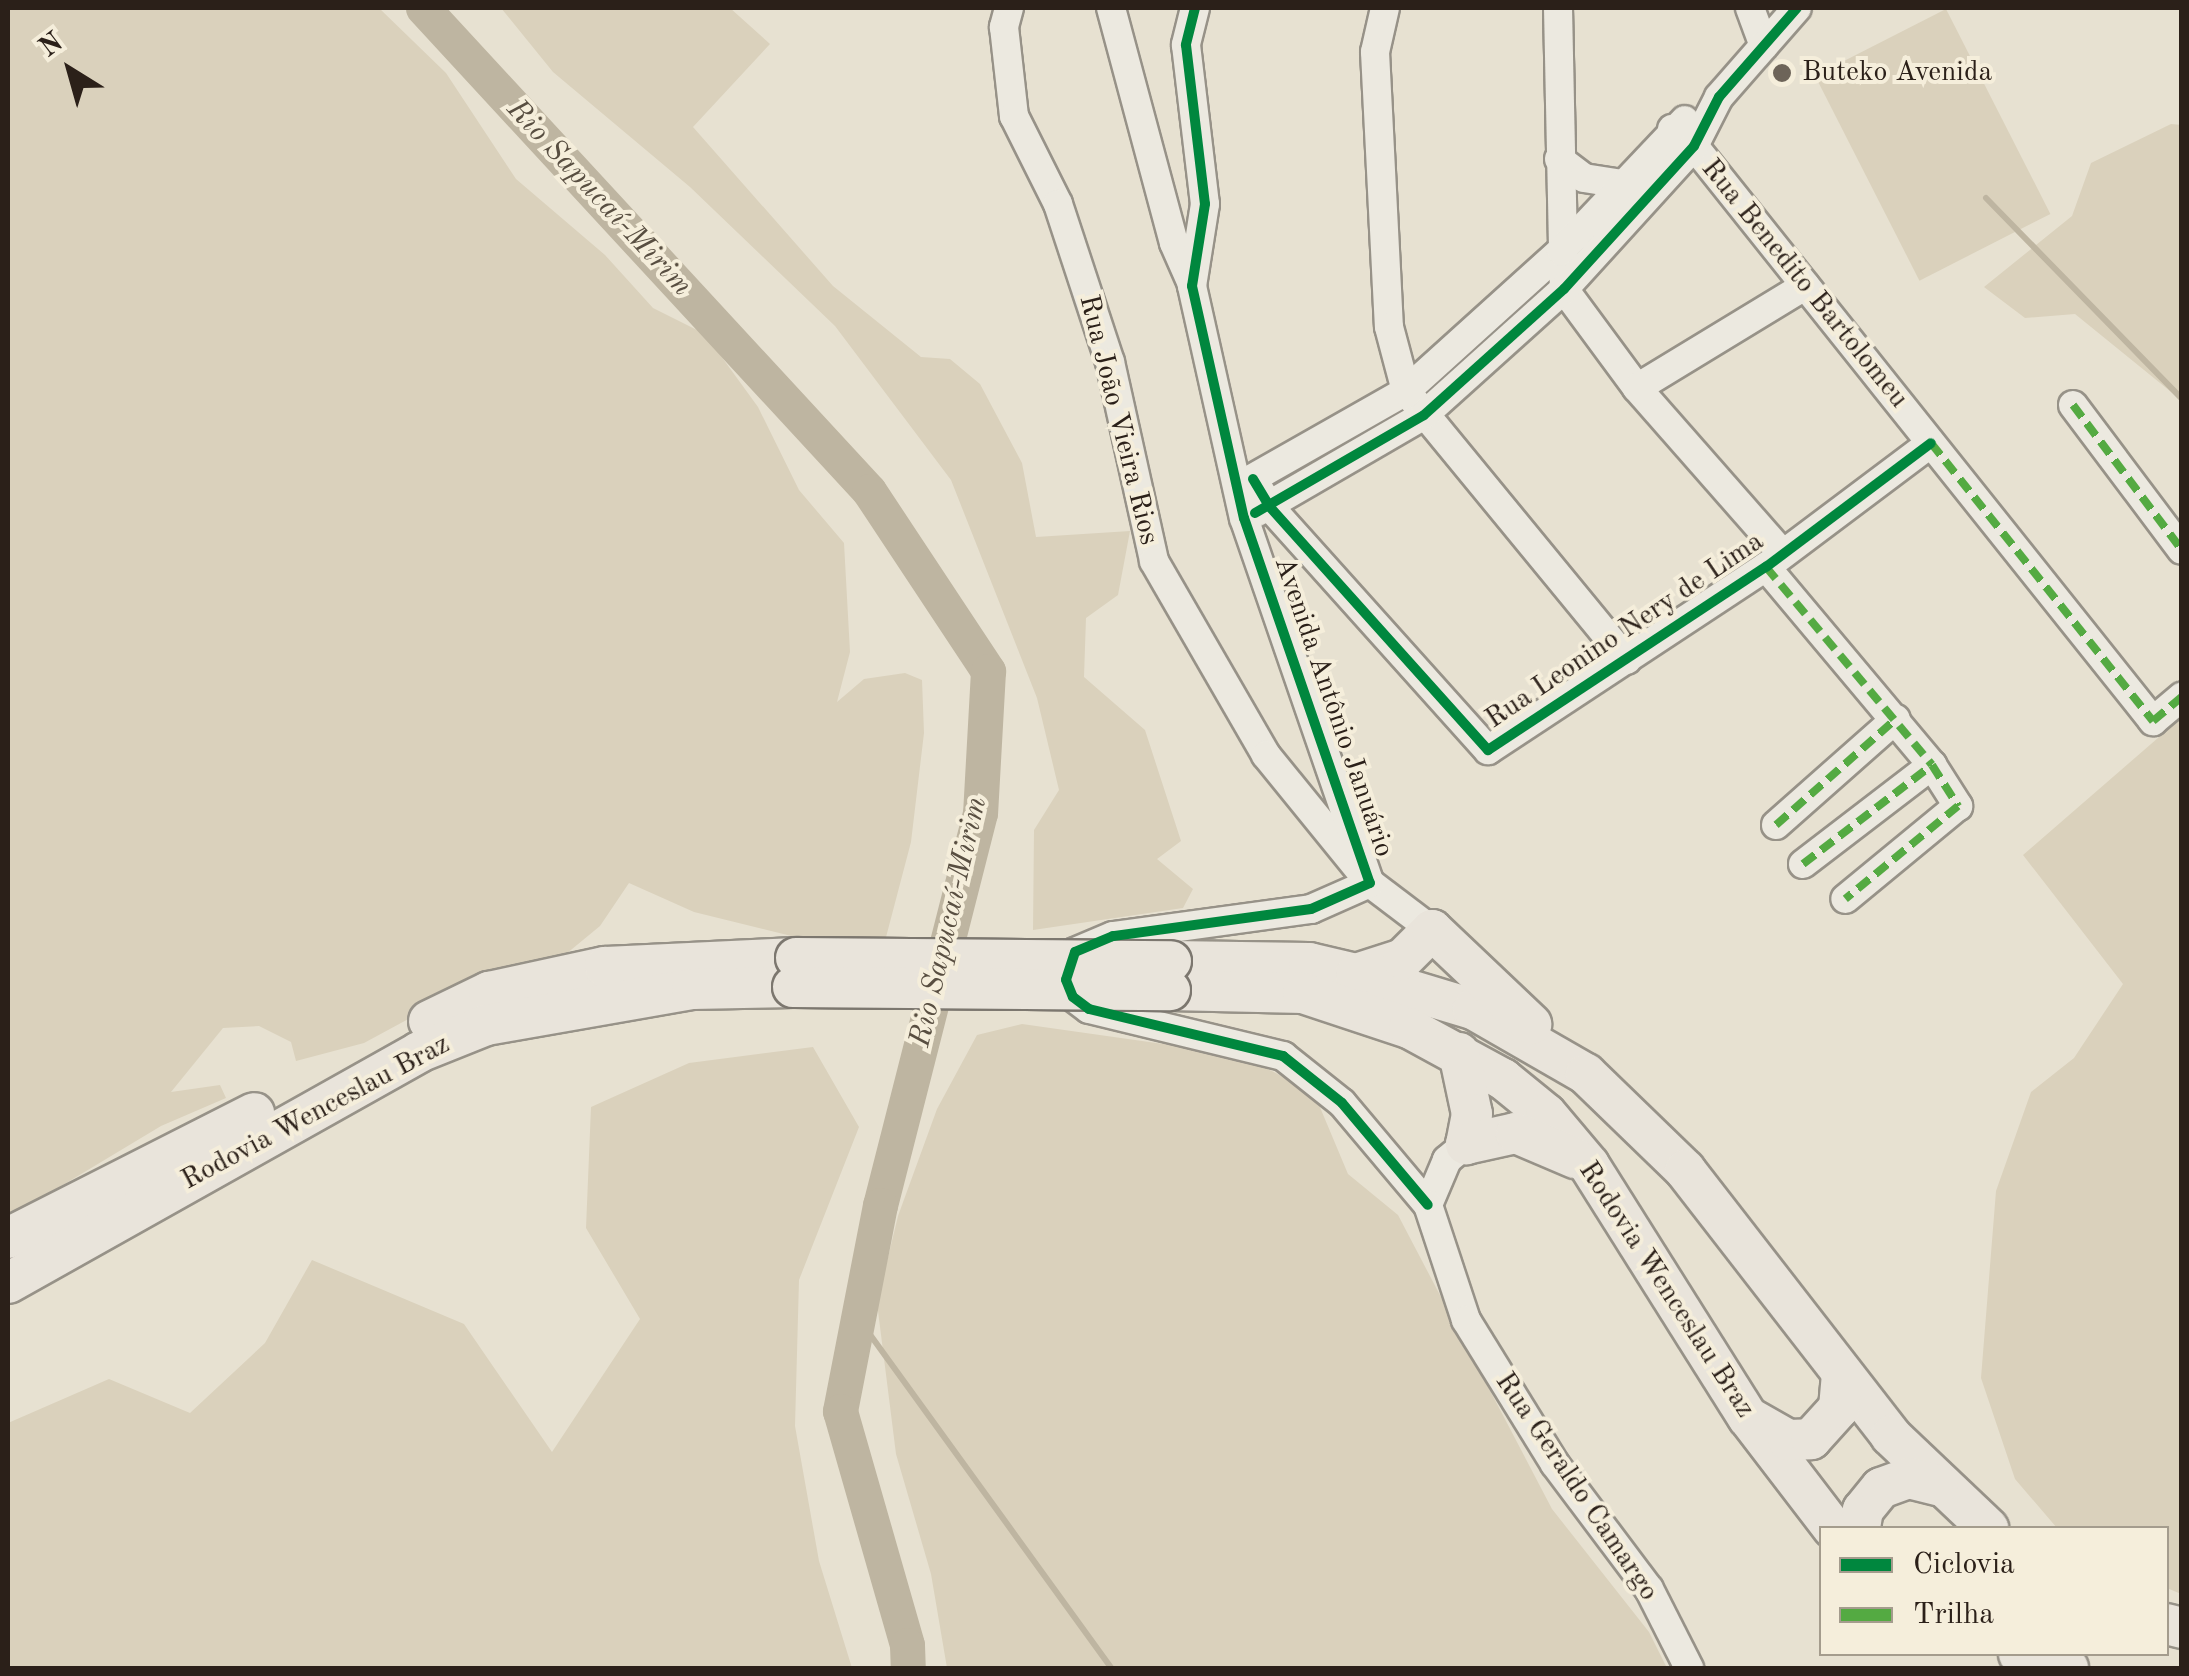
<!DOCTYPE html>
<meta charset="utf-8">
<style>
body{margin:0}
#map{position:relative;width:2189px;height:1676px;overflow:hidden;background:#e7e1d1;font-family:"Old Standard TT",serif}
div>[style]{position:absolute}
[style*='--x']{left:calc(var(--x)*1px);top:calc(var(--y)*1px);width:calc(var(--w)*1px);rotate:calc(var(--a)*1deg)}
.green>*{inset:0;background:#dad1bc;transform-origin:0 0}
.stream>*{height:6px;margin:-3px;padding:0 3px;transform-origin:3px;border-radius:3px;background:#beb5a1}
.river>*{height:35px;margin:-17.5px;padding:0 17.5px;transform-origin:17.5px;border-radius:17.5px;background:#beb5a1}
.roads{filter:drop-shadow(2px 0 #979288) drop-shadow(-2px 0 #979288) drop-shadow(0 2px #979288) drop-shadow(0 -2px #979288)}
.minor>*{height:28px;margin:-14px;padding:0 14px;transform-origin:14px;border-radius:14px;background:#ece9e0}
.highway>*{height:40px;margin:-20px;padding:0 20px;transform-origin:20px;border-radius:20px;background:#e9e4db}
.bridges{filter:drop-shadow(2px 0 #7c776f) drop-shadow(-2px 0 #7c776f) drop-shadow(0 2px #7c776f) drop-shadow(0 -2px #7c776f)}
.highway-bridge>*{height:40px;margin:-20px;padding:0 20px;transform-origin:20px;border-radius:20px;background:#e9e4db}
.quiet>*{height:8px;margin-top:-4px;transform-origin:0;background:repeating-linear-gradient(90deg,#54aa42 0 15px,transparent 0 23px)}
.cycleway>*{height:10px;margin:-5px;padding:0 5px;transform-origin:5px;border-radius:5px;background:#00873e}
.dots>*{width:28px;height:28px;translate:-50% -50%;box-sizing:border-box;border:5px solid #f5eedb;border-radius:50%}
span{translate:-50% -50%;white-space:nowrap;text-align:center;line-height:1.15;-webkit-text-stroke:8px #f5eedb;paint-order:stroke}
.poi-label{font-size:28px;color:#2b2019}
.left{translate:0 -50%;text-align:left}
.street-label{font-size:28px;color:#2b2019}
.water-label{font-size:30px;color:#584e41;font-style:italic}
.frame{position:absolute;inset:0;border:10px solid #2b2019;pointer-events:none}
.legend{position:absolute;left:1819px;top:1526px;width:350px;height:130px;box-sizing:border-box;background:#f5eedb;border:2px solid #a49c8d;margin:0;padding:12px 18px;list-style:none;font-size:30px;color:#2b2019}
.legend li{display:flex;align-items:center;gap:20px;height:50px}
.legend b{width:50px;border:2px solid #a49c8d}
.north{position:absolute;left:20px;top:20px;width:100px;height:100px;-webkit-text-stroke:8px #f5eedb;paint-order:stroke;rotate:323deg;font-size:28px;font-weight:700;line-height:40px;text-align:center;color:#2b2019}
.north::after{content:'';display:block;margin:auto;width:35px;height:45px;background:#2b2019;clip-path:polygon(50% 0,100% 100%,50% 72%,0 100%)}
</style>
<div id="map">
<div class="green">
<i style="clip-path:polygon(8px 8px,379px 8px,446px 73px,516px 179px,605px 255px,653px 308px,705px 334px,758px 407px,799px 490px,844px 543px,850px 652px,837px 702px,864px 679px,905px 673px,922px 680px,924px 733px,911px 842px,885px 941px,820px 943px,694px 912px,629px 883px,600px 926px,549px 968px,462px 990px,364px 1043px,296px 1061px,291px 1042px,259px 1026px,223px 1028px,171px 1092px,220px 1085px,226px 1098px,161px 1126px,8px 1218px)"></i>
<i style="clip-path:polygon(501px 8px,730px 8px,770px 44px,693px 127px,833px 286px,921px 357px,950px 359px,980px 384px,1022px 463px,1036px 537px,1130px 531px,1118px 595px,1086px 618px,1084px 677px,1145px 730px,1181px 841px,1157px 859px,1193px 889px,1183px 908px,1033px 930px,1034px 830px,1059px 790px,1037px 698px,951px 480px,835px 326px,690px 187px,553px 72px)"></i>
<i style="left:1946px;top:9px;width:230px;height:147px;rotate:63deg"></i>
<i style="clip-path:polygon(2171px 124px,2182px 125px,2181px 400px,2075px 314px,2025px 318px,1984px 287px,2072px 216px,2091px 163px)"></i>
<i style="clip-path:polygon(2181px 718px,2181px 1594px,2167px 1588px,2166px 1528px,2057px 1528px,2015px 1479px,1981px 1378px,1996px 1191px,2031px 1092px,2074px 1058px,2123px 984px,2023px 855px)"></i>
<i style="clip-path:polygon(1022px 1024px,1241px 1055px,1314px 1093px,1348px 1174px,1398px 1215px,1552px 1509px,1649px 1632px,1667px 1668px,947px 1668px,931px 1574px,896px 1454px,877px 1303px,898px 1216px,937px 1109px,977px 1035px)"></i>
<i style="clip-path:polygon(813px 1047px,859px 1127px,799px 1280px,795px 1426px,819px 1561px,852px 1668px,8px 1668px,8px 1423px,109px 1379px,190px 1413px,265px 1343px,312px 1260px,464px 1324px,552px 1452px,640px 1319px,586px 1228px,591px 1107px,689px 1063px)"></i>
</div>
<div class="stream">
<i style="--x:1986;--y:198;--w:281;--a:45.7"></i>
<i style="--x:858;--y:1318;--w:432;--a:54.1"></i>
</div>
<div class="river">
<i style="--x:423;--y:8;--w:657;--a:47.28"></i>
<i style="--x:869;--y:491;--w:216;--a:56.5"></i>
<i style="--x:988;--y:671;--w:142;--a:93.2"></i>
<i style="--x:980;--y:813;--w:405;--a:104.3"></i>
<i style="--x:880;--y:1205;--w:210;--a:101"></i>
<i style="--x:840;--y:1411;--w:243;--a:74"></i>
<i style="--x:907;--y:1645;--w:23;--a:88"></i>
</div>
<div class="roads">
<div class="minor">
<i style="--x:1009;--y:8;--w:20;--a:105"></i>
<i style="--x:1004;--y:27;--w:90;--a:83.6"></i>
<i style="--x:1014;--y:116;--w:98;--a:63.4"></i>
<i style="--x:1058;--y:204;--w:166;--a:71.8"></i>
<i style="--x:1110;--y:362;--w:204;--a:77.5"></i>
<i style="--x:1154;--y:561;--w:224;--a:60"></i>
<i style="--x:1266;--y:755;--w:165;--a:50.9"></i>
<i style="--x:1370;--y:883;--w:78;--a:37.2"></i>
<i style="--x:1111;--y:8;--w:243;--a:75"></i>
<i style="--x:1174;--y:243;--w:45;--a:66.3"></i>
<i style="--x:1195;--y:8;--w:38;--a:104"></i>
<i style="--x:1186;--y:45;--w:160;--a:83.2"></i>
<i style="--x:1205;--y:204;--w:83;--a:99"></i>
<i style="--x:1192;--y:286;--w:238;--a:77.4"></i>
<i style="--x:1244;--y:518;--w:386;--a:71"></i>
<i style="--x:1370;--y:883;--w:64;--a:156.2"></i>
<i style="--x:1311;--y:909;--w:200;--a:172.2"></i>
<i style="--x:1113;--y:936;--w:41;--a:157.2"></i>
<i style="--x:1075;--y:952;--w:29;--a:108"></i>
<i style="--x:1066;--y:980;--w:18;--a:68"></i>
<i style="--x:1073;--y:997;--w:20;--a:37"></i>
<i style="--x:1089;--y:1009;--w:200;--a:13.6"></i>
<i style="--x:1283;--y:1056;--w:75;--a:38.5"></i>
<i style="--x:1342;--y:1103;--w:133;--a:49.9"></i>
<i style="--x:1385;--y:8;--w:45;--a:102.8"></i>
<i style="--x:1375;--y:52;--w:275;--a:87.1"></i>
<i style="--x:1389;--y:327;--w:66;--a:75.1"></i>
<i style="--x:1406;--y:391;--w:348;--a:50.6"></i>
<i style="--x:1558;--y:8;--w:281;--a:88.8"></i>
<i style="--x:1564;--y:289;--w:123;--a:53.6"></i>
<i style="--x:1637;--y:388;--w:220;--a:48.7"></i>
<i style="--x:1750;--y:8;--w:40;--a:69.8"></i>
<i style="--x:1672;--y:129;--w:28;--a:38"></i>
<i style="--x:1694;--y:146;--w:736;--a:51.4"></i>
<i style="--x:2153;--y:721;--w:38;--a:-40"></i>
<i style="--x:1559;--y:159;--w:31;--a:37"></i>
<i style="--x:1584;--y:178;--w:39;--a:9"></i>
<i style="--x:1637;--y:388;--w:197;--a:-31.3"></i>
<i style="--x:2073;--y:405;--w:181;--a:53.1"></i>
<i style="--x:1253;--y:479;--w:31;--a:59"></i>
<i style="--x:1269;--y:506;--w:328;--a:48.1"></i>
<i style="--x:1488;--y:750;--w:333;--a:-33.4"></i>
<i style="--x:1766;--y:567;--w:206;--a:-36.9"></i>
<i style="--x:1239;--y:486;--w:192;--a:-29.6"></i>
<i style="--x:1406;--y:391;--w:209;--a:-42.1"></i>
<i style="--x:1561;--y:251;--w:180;--a:-46.6"></i>
<i style="--x:1257;--y:512;--w:193;--a:-30.1"></i>
<i style="--x:1424;--y:415;--w:188;--a:-42"></i>
<i style="--x:1564;--y:289;--w:193;--a:-47.7"></i>
<i style="--x:1694;--y:146;--w:55;--a:-63"></i>
<i style="--x:1719;--y:97;--w:118;--a:-48.8"></i>
<i style="--x:1766;--y:567;--w:258;--a:50"></i>
<i style="--x:1932;--y:765;--w:49;--a:57.6"></i>
<i style="--x:1958;--y:806;--w:146;--a:140.5"></i>
<i style="--x:1776;--y:825;--w:160;--a:-41.5"></i>
<i style="--x:1803;--y:864;--w:163;--a:-37.5"></i>
<i style="--x:1466;--y:1144;--w:25;--a:140"></i>
<i style="--x:1447;--y:1160;--w:49;--a:112.9"></i>
<i style="--x:1428;--y:1205;--w:121;--a:71.7"></i>
<i style="--x:1466;--y:1320;--w:169;--a:58.3"></i>
<i style="--x:1555;--y:1464;--w:156;--a:53.1"></i>
<i style="--x:1649;--y:1589;--w:89;--a:63.1"></i>
</div>
<div class="highway">
<i style="--x:1171;--y:961;--w:138;--a:0.8"></i>
<i style="--x:1309;--y:963;--w:48;--a:13.2"></i>
<i style="--x:1356;--y:974;--w:122;--a:16.7"></i>
<i style="--x:1473;--y:1009;--w:130;--a:29.9"></i>
<i style="--x:1586;--y:1074;--w:138;--a:44.1"></i>
<i style="--x:1685;--y:1170;--w:336;--a:52.2"></i>
<i style="--x:1891;--y:1436;--w:134;--a:43.5"></i>
<i style="--x:1356;--y:974;--w:49;--a:-17.7"></i>
<i style="--x:1403;--y:959;--w:41;--a:-45"></i>
<i style="--x:1432;--y:930;--w:137;--a:43.5"></i>
<i style="--x:1170;--y:990;--w:133;--a:1.3"></i>
<i style="--x:1303;--y:993;--w:112;--a:18.3"></i>
<i style="--x:1409;--y:1028;--w:107;--a:28.5"></i>
<i style="--x:1503;--y:1079;--w:55;--a:39.1"></i>
<i style="--x:1546;--y:1114;--w:67;--a:49.9"></i>
<i style="--x:1589;--y:1165;--w:298;--a:57.8"></i>
<i style="--x:1748;--y:1417;--w:140;--a:52.6"></i>
<i style="--x:429;--y:1021;--w:67;--a:-25.8"></i>
<i style="--x:489;--y:992;--w:119;--a:-12.2"></i>
<i style="--x:605;--y:967;--w:191;--a:-2.7"></i>
<i style="--x:1459;--y:1053;--w:62;--a:78"></i>
<i style="--x:1472;--y:1114;--w:31;--a:101"></i>
<i style="--x:1466;--y:1144;--w:51;--a:-12.4"></i>
<i style="--x:1516;--y:1133;--w:64;--a:23"></i>
<i style="--x:8;--y:1238;--w:276;--a:-26.9"></i>
<i style="--x:8;--y:1283;--w:471;--a:-29.3"></i>
<i style="--x:419;--y:1052;--w:72;--a:-21.9"></i>
<i style="--x:486;--y:1025;--w:209;--a:-9.9"></i>
<i style="--x:692;--y:989;--w:101;--a:-1.1"></i>
<i style="--x:1751;--y:1419;--w:43;--a:29.6"></i>
<i style="--x:1788;--y:1440;--w:23;--a:-2"></i>
<i style="--x:1811;--y:1439;--w:42;--a:-47.9"></i>
<i style="--x:1839;--y:1408;--w:32;--a:-85"></i>
<i style="--x:1860;--y:1528;--w:18;--a:-81"></i>
<i style="--x:1863;--y:1510;--w:28;--a:-51"></i>
<i style="--x:1881;--y:1488;--w:30;--a:-20"></i>
<i style="--x:1909;--y:1478;--w:30;--a:14"></i>
<i style="--x:2166;--y:1624;--w:16;--a:14"></i>
<i style="--x:2019;--y:1654;--w:51;--a:15.9"></i>
</div>
</div>
<div class="bridges">
<div class="highway-bridge">
<i style="--x:796;--y:958;--w:375;--a:0.5"></i>
<i style="--x:793;--y:987;--w:377;--a:0.5"></i>
</div>
</div>
<div class="quiet">
<i style="--x:2073;--y:405;--w:181;--a:53.1"></i>
<i style="--x:1931;--y:443;--w:356;--a:51.4"></i>
<i style="--x:2153;--y:721;--w:38;--a:-40"></i>
<i style="--x:1766;--y:567;--w:258;--a:50"></i>
<i style="--x:1932;--y:765;--w:49;--a:57.6"></i>
<i style="--x:1958;--y:806;--w:146;--a:140.5"></i>
<i style="--x:1776;--y:825;--w:160;--a:-41.5"></i>
<i style="--x:1803;--y:864;--w:163;--a:-37.5"></i>
</div>
<div class="cycleway">
<i style="--x:1195;--y:8;--w:38;--a:104"></i>
<i style="--x:1186;--y:45;--w:160;--a:83.2"></i>
<i style="--x:1205;--y:204;--w:83;--a:99"></i>
<i style="--x:1192;--y:286;--w:238;--a:77.4"></i>
<i style="--x:1244;--y:518;--w:386;--a:71"></i>
<i style="--x:1370;--y:883;--w:64;--a:156.2"></i>
<i style="--x:1311;--y:909;--w:200;--a:172.2"></i>
<i style="--x:1113;--y:936;--w:41;--a:157.2"></i>
<i style="--x:1075;--y:952;--w:29;--a:108"></i>
<i style="--x:1066;--y:980;--w:18;--a:68"></i>
<i style="--x:1073;--y:997;--w:20;--a:37"></i>
<i style="--x:1089;--y:1009;--w:200;--a:13.6"></i>
<i style="--x:1283;--y:1056;--w:75;--a:38.5"></i>
<i style="--x:1342;--y:1103;--w:133;--a:49.9"></i>
<i style="--x:1253;--y:479;--w:31;--a:59"></i>
<i style="--x:1269;--y:506;--w:328;--a:48.1"></i>
<i style="--x:1488;--y:750;--w:333;--a:-33.4"></i>
<i style="--x:1766;--y:567;--w:206;--a:-36.9"></i>
<i style="--x:1255;--y:513;--w:195;--a:-30.1"></i>
<i style="--x:1424;--y:415;--w:188;--a:-42"></i>
<i style="--x:1564;--y:289;--w:193;--a:-47.7"></i>
<i style="--x:1694;--y:146;--w:55;--a:-63"></i>
<i style="--x:1719;--y:97;--w:118;--a:-48.8"></i>
</div>
<div class="dots">
<i style="left:1782px;top:73px;background:#6d6459"></i>
</div>
<div class="poi-label">
<span class="left" style="left:1802px;top:73px">Buteko Avenida</span>
</div>
<div class="street-label">
<span style="left:1804px;top:284px;rotate:51deg">Rua Benedito Bartolomeu</span>
<span style="left:1118px;top:420px;rotate:76deg">Rua João Vieira Rios</span>
<span style="left:1625px;top:631px;rotate:-34deg">Rua Leonino Nery de Lima</span>
<span style="left:1333px;top:707px;rotate:71deg">Avenida Antônio Januário</span>
<span style="left:316px;top:1113px;rotate:-28deg">Rodovia Wenceslau Braz</span>
<span style="left:1666px;top:1290px;rotate:57deg">Rodovia Wenceslau Braz</span>
<span style="left:1576px;top:1487px;rotate:56deg">Rua Geraldo Camargo</span>
</div>
<div class="water-label">
<span style="left:599px;top:198px;rotate:47deg">Rio Sapucaí-Mirim</span>
<span style="left:949px;top:922px;rotate:-77deg">Rio Sapucaí-Mirim</span>
</div>
<div class="frame"></div>
<ul class="legend">
<li><b style="height:12px;background:#00873e"></b>Ciclovia</li>
<li><b style="height:12px;background:#54aa42"></b>Trilha</li>
</ul>
<div class="north">N</div>
</div>
